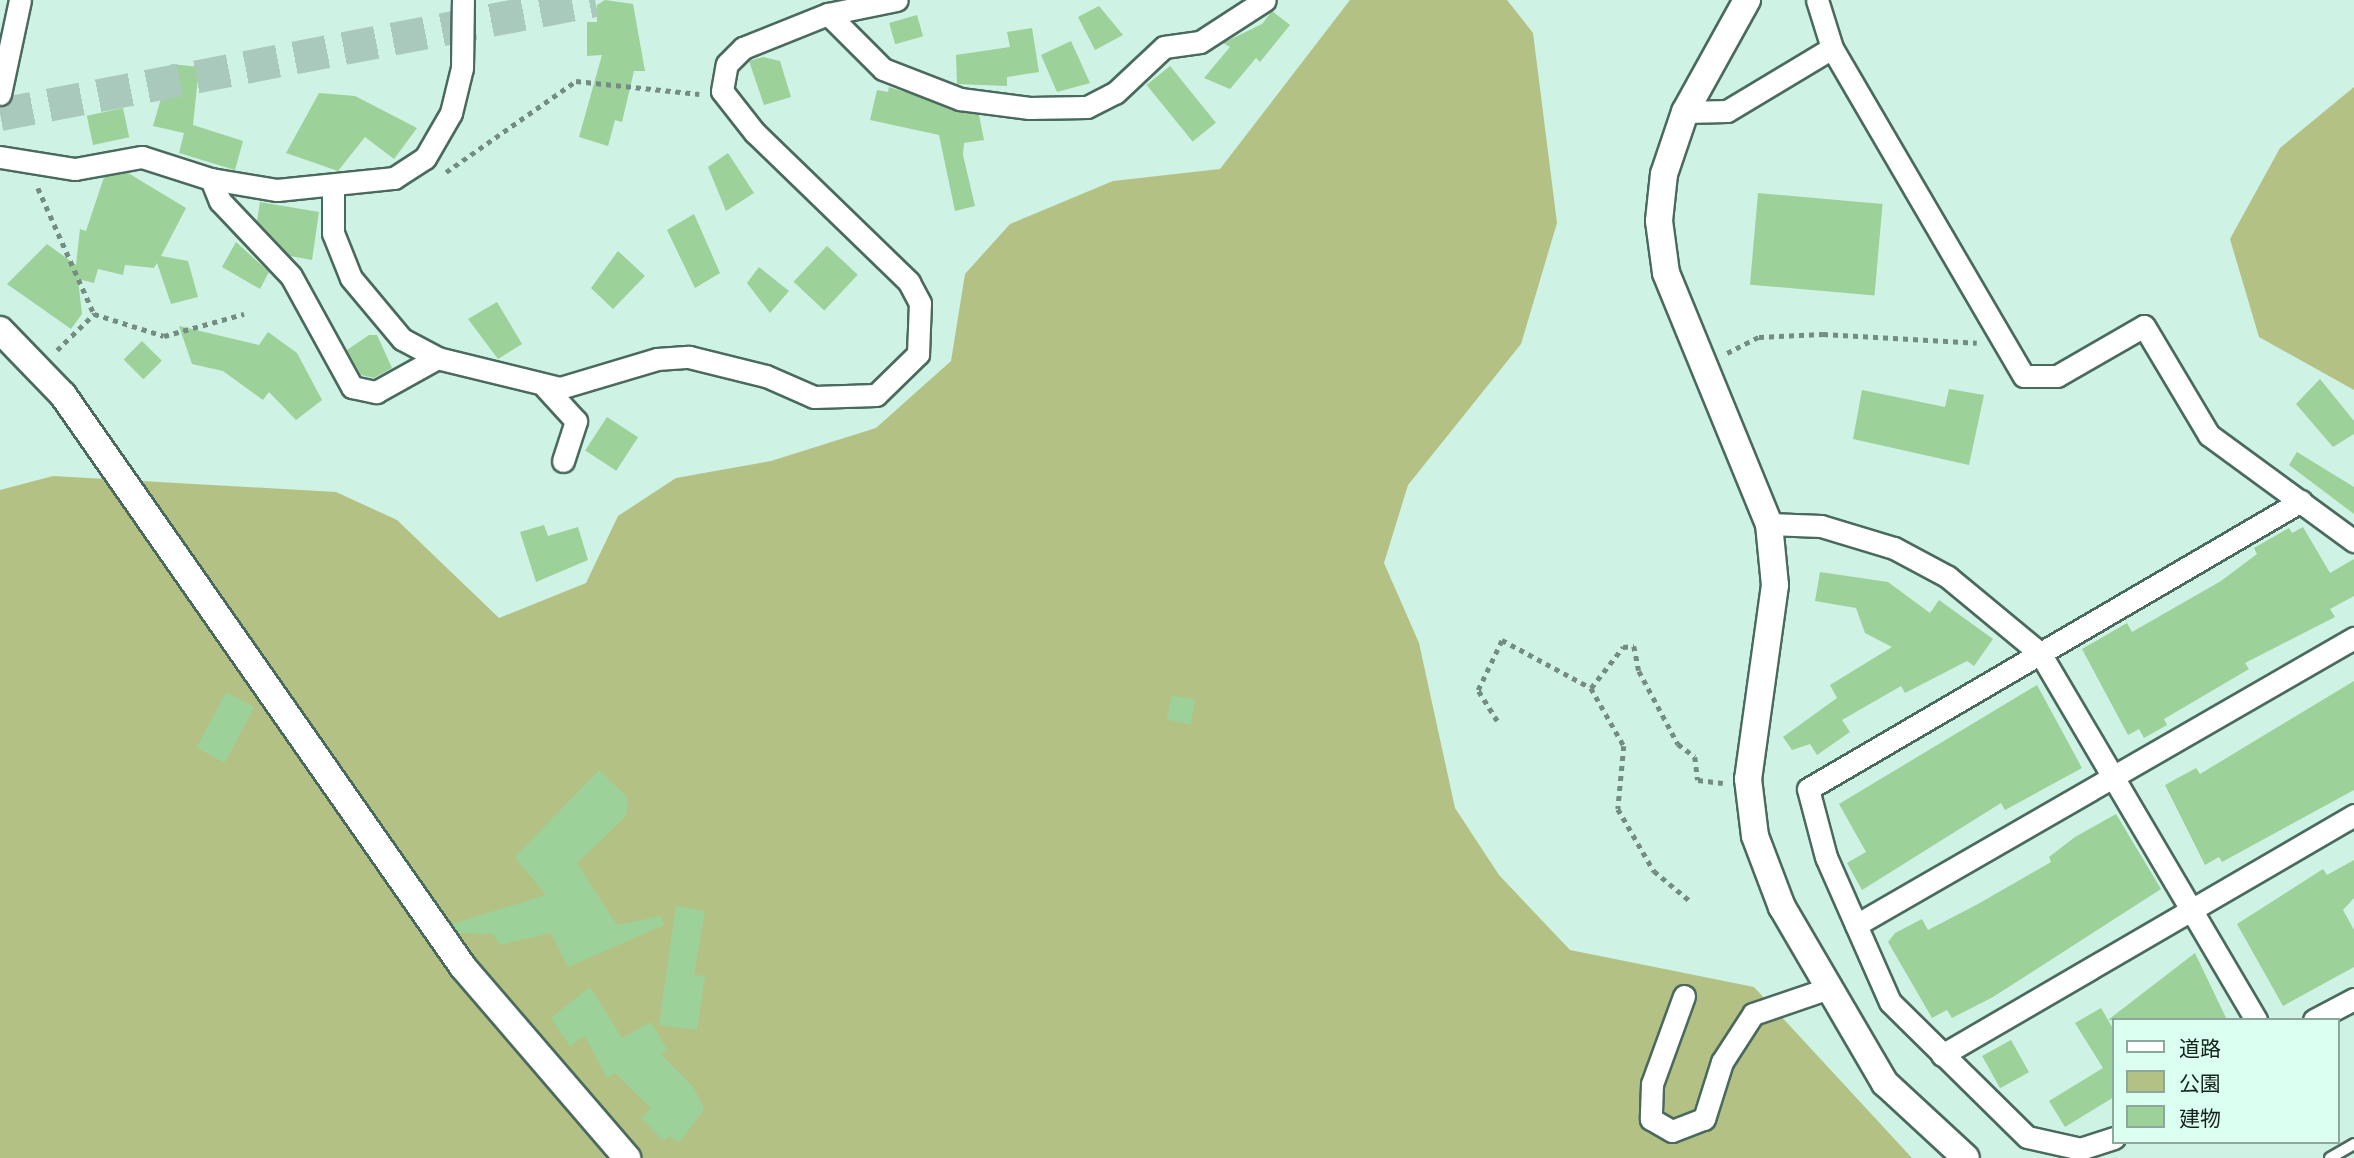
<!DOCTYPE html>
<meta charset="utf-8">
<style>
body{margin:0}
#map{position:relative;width:2354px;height:1158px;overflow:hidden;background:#cef2e3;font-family:"PT Sans","Noto Sans JP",sans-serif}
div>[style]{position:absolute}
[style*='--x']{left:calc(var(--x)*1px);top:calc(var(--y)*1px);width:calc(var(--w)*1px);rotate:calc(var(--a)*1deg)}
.green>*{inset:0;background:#b4c184}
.building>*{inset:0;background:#9dd19a;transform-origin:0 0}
.primary-tunnel>*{height:33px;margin-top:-16.5px;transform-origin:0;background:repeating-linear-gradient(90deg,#a9c9bc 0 33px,transparent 0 50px)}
.path>*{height:4.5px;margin-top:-2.25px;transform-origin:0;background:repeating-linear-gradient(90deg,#748d83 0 5px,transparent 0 10px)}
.roads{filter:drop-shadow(2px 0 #4b6a5e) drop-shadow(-2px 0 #4b6a5e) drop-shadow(0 2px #4b6a5e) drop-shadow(0 -2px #4b6a5e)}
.service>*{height:10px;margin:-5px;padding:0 5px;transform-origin:5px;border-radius:5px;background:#fff}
.minor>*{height:21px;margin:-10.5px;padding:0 10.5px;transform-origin:10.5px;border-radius:10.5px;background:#fff}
.tertiary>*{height:26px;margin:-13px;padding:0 13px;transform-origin:13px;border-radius:13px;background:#fff}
span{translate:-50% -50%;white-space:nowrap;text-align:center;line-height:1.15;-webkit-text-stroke:5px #dbfff0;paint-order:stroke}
.legend{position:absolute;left:2112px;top:1018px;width:228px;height:126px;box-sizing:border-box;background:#dbfff0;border:2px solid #8ca79c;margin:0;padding:9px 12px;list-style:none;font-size:21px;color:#16231e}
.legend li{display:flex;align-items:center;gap:14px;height:35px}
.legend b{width:35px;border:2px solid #8ca79c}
</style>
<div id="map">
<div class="green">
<i style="clip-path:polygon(1350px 0,1507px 0,1533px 33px,1557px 223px,1521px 344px,1408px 485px,1384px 563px,1419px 643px,1455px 808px,1499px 875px,1570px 950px,1754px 987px,1912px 1158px,0 1158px,0 490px,53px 476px,336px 492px,397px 520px,499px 618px,586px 583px,618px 516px,676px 478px,771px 461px,876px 428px,951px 361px,965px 274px,1010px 224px,1113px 181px,1220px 169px)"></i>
<i style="clip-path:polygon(2354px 87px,2354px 390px,2259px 337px,2230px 239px,2280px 148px)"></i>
</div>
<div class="building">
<i style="clip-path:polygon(605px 0,633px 4px,645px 71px,634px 71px,622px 122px,615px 120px,608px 146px,579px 137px,602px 55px,587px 56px,587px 22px,597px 22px,597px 5px)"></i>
<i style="clip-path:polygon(1099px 6px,1123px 35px,1095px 50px,1078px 17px)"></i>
<i style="clip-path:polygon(1272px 11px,1290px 25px,1260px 62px,1256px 58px,1230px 89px,1204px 78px,1230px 47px,1223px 43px,1262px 24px)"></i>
<i style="left:917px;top:15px;width:22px;height:29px;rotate:74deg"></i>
<i style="clip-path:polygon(1032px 28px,1039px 72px,1007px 77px,1007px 86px,957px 84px,956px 55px,1010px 47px,1007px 32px)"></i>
<i style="clip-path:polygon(1071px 41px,1090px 83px,1057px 92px,1041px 55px)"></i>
<i style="clip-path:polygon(763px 57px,780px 61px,791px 97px,764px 105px,749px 61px)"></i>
<i style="clip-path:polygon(171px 64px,199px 67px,193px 125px,243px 141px,235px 170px,179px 153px,184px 133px,153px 126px)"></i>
<i style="left:1170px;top:66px;width:73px;height:30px;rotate:51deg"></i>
<i style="clip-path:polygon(889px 87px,979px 115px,984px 140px,964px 143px,963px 155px,975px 206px,955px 211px,939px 135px,870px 120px,877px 90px,888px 92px)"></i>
<i style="clip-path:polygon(319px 93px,355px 96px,417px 128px,394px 159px,365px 137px,338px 171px,286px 153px)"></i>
<i style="left:123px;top:108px;width:30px;height:37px;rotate:78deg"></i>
<i style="clip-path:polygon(728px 153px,754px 193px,726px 211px,708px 167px)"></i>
<i style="clip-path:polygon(128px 173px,186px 208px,161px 256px,188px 261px,198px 297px,171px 304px,157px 263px,154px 268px,125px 265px,123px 275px,98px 269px,94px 283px,78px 279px,82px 314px,71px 329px,7px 284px,47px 244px,76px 265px,80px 229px,86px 231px,104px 177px)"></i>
<i style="left:1758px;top:193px;width:125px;height:92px;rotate:5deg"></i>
<i style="clip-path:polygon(260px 202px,319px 212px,312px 260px,290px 256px,257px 221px)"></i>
<i style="clip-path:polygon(694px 214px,720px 273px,695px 288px,667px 230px)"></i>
<i style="clip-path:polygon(236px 242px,269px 272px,260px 289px,222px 267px)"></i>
<i style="left:827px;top:246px;width:42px;height:49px;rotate:43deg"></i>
<i style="clip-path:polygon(618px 251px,645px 276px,613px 309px,591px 288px)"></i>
<i style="clip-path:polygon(759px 267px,789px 291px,770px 313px,747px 283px)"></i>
<i style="clip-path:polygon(497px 302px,522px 344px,498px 359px,468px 319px)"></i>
<i style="clip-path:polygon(179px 326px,259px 345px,268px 332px,297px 353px,322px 400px,296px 420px,269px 392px,263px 400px,223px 371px,192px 364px)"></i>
<i style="clip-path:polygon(369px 335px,377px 335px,392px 368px,374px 378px,361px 375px,347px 350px)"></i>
<i style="left:142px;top:341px;width:28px;height:26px;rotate:45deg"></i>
<i style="clip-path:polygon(2320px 379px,2354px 421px,2354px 434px,2333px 447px,2296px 404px)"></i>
<i style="clip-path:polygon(1949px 389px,1984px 395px,1969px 465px,1853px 439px,1862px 390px,1945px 407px)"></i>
<i style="left:607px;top:417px;width:37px;height:40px;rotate:33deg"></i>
<i style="clip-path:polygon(2297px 452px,2354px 487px,2354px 514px,2289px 465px)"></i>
<i style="clip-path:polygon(544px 525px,548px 536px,578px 527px,588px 560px,536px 582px,520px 532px)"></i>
<i style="clip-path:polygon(2303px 527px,2330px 573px,2354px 559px,2354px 596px,2330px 609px,2335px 617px,2245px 663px,2249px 669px,2164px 719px,2167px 725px,2144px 738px,2139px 729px,2128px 735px,2082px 649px,2127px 623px,2132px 632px,2221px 581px,2257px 554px,2254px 548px,2289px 528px,2292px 533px)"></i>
<i style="clip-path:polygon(1820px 572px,1888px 582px,1930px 613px,1939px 600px,1993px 639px,1974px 666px,1967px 661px,1905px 693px,1901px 686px,1842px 720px,1850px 732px,1817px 755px,1810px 744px,1792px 750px,1783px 737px,1837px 698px,1830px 685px,1892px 647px,1865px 633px,1856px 608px,1815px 601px)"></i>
<i style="clip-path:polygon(2354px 681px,2354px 790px,2222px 862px,2219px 857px,2205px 865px,2165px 785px,2196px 768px,2200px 774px)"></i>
<i style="clip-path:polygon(2037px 685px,2082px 768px,2005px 810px,2001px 803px,1862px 890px,1847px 863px,1866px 852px,1839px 804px)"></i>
<i style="left:226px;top:692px;width:32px;height:63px;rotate:28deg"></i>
<i style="left:1172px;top:695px;width:24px;height:25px;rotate:12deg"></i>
<i style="clip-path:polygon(599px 770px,628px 798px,626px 816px,577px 863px,617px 925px,661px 916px,664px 925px,568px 967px,551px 933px,500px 945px,493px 934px,459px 933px,452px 924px,546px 895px,515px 857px)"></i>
<i style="clip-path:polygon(2116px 814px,2161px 889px,1993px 997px,1952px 1018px,1947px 1010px,1932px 1018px,1888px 942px,1895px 933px,1922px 919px,1928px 930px,1978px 904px,2051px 862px,2049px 857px,2075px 837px)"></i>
<i style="clip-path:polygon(2354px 860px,2354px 898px,2343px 910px,2354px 930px,2354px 967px,2283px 1006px,2237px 924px,2323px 869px,2327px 875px)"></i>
<i style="clip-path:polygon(676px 906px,705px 911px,694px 975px,705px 976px,697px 1030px,659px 1025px)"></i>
<i style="clip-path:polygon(2195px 953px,2227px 1020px,2108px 1020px,2114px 1030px,2114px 1097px,2065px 1127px,2049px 1101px,2103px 1068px,2075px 1023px,2101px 1008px,2108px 1020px)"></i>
<i style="clip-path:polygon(590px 987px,622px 1038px,651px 1022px,668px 1051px,661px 1054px,694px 1088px,704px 1109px,679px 1143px,669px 1136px,664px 1141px,641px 1118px,651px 1108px,615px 1073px,607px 1078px,585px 1036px,570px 1046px,551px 1018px)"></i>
<i style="left:2011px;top:1040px;width:37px;height:33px;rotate:61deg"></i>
</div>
<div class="primary-tunnel">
<i style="--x:0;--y:114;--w:606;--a:-10.85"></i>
</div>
<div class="path">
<i style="--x:446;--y:172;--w:159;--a:-35"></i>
<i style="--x:576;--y:81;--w:124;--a:6"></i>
<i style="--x:38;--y:188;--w:138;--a:66"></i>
<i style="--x:94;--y:314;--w:73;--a:17.4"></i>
<i style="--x:164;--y:336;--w:83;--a:-15.4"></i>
<i style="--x:57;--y:350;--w:52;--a:-44.2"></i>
<i style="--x:1727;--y:353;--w:36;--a:-27"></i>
<i style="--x:1759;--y:337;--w:64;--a:-2.7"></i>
<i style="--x:1823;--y:334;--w:154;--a:3.3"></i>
<i style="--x:1591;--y:688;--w:67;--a:60.4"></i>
<i style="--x:1624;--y:746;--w:63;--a:95.4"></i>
<i style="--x:1618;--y:809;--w:72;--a:59.9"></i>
<i style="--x:1654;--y:871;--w:47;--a:39.8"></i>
<i style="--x:1497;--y:721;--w:36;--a:-122"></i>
<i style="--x:1478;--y:690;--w:55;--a:-64.4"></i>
<i style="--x:1502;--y:640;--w:101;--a:28.3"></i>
<i style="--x:1591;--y:688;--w:52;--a:-52"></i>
<i style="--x:1623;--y:647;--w:11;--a:-5"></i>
<i style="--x:1634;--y:646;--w:25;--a:79"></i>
<i style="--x:1639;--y:671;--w:83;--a:61.9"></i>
<i style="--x:1678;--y:744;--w:21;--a:37"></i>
<i style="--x:1695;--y:757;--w:23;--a:83"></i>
<i style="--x:1698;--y:780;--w:25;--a:7"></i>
</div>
<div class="roads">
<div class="service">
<i style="--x:2330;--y:1158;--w:28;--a:-30"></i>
</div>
<div class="minor">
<i style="--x:1817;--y:0;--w:50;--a:72.6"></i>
<i style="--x:1832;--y:48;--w:380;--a:59.7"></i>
<i style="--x:2024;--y:376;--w:33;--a:0"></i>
<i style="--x:2057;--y:376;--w:100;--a:-29.9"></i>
<i style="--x:2144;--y:326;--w:127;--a:59.2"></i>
<i style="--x:2209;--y:435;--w:180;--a:36.2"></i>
<i style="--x:828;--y:14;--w:78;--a:45"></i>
<i style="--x:883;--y:69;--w:83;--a:21.3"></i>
<i style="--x:960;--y:99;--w:70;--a:7.4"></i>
<i style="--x:1029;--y:108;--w:58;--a:-1"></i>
<i style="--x:1087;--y:107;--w:31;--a:-27"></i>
<i style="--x:1115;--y:93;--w:67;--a:-43.2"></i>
<i style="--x:1164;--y:47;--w:36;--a:-8"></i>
<i style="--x:1200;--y:42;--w:77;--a:-32.9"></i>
<i style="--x:0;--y:94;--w:96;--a:-78"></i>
<i style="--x:1685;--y:112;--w:42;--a:-1.4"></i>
<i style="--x:1727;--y:111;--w:122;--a:-31"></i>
<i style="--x:0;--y:157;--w:76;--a:9.1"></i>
<i style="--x:75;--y:169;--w:68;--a:-10.2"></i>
<i style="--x:142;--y:157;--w:72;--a:17.7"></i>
<i style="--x:211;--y:179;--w:67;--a:9.5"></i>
<i style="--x:277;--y:190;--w:118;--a:-5.9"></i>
<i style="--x:394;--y:178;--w:37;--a:-33"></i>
<i style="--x:425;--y:158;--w:52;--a:-60"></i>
<i style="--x:451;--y:113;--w:46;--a:-76.3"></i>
<i style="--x:462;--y:68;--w:68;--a:-89.2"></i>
<i style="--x:211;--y:179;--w:24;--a:68"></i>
<i style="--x:220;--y:201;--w:103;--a:46.6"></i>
<i style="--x:291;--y:276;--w:127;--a:61.2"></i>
<i style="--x:352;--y:387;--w:25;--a:12"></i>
<i style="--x:376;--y:392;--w:70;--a:-29.1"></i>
<i style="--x:333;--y:188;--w:45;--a:90"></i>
<i style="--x:333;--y:233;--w:48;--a:68.2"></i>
<i style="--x:351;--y:278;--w:80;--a:50.1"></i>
<i style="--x:402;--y:339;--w:40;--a:28"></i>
<i style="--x:437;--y:358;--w:127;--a:13.7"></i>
<i style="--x:560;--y:388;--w:101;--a:-16.6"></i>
<i style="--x:657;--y:359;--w:32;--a:-4"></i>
<i style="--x:689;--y:357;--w:79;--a:13.9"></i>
<i style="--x:766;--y:376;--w:52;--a:23.6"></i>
<i style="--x:814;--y:397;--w:62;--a:-1.8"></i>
<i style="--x:876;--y:395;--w:59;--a:-44.3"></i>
<i style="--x:918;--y:354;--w:51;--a:-87.8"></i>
<i style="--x:920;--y:303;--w:24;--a:-118"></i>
<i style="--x:909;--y:282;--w:214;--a:-135.9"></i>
<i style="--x:755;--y:133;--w:53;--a:-128.2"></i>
<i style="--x:722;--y:91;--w:27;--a:-80"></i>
<i style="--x:727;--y:64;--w:23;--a:-45"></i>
<i style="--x:743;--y:48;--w:92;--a:-21.8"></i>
<i style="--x:828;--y:14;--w:70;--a:-11.5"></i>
<i style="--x:545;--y:387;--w:46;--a:47.6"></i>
<i style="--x:576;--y:421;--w:42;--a:108"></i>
<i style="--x:1769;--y:524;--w:52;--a:2.2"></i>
<i style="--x:1821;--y:526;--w:76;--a:16.8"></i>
<i style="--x:1894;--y:548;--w:61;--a:28.2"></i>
<i style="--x:1948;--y:577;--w:119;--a:39.6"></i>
<i style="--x:2040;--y:653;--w:426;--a:59.5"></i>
<i style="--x:1856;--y:925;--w:575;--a:-29.96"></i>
<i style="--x:1684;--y:996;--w:94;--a:110"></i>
<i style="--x:1652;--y:1084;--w:35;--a:92"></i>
<i style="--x:1651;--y:1119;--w:24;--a:30"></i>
<i style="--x:1672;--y:1131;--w:34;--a:-21"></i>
<i style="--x:1704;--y:1119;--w:60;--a:-72.5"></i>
<i style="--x:1722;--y:1062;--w:57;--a:-57.1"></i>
<i style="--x:1753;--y:1014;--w:80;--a:-18.9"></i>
<i style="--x:2314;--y:1020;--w:45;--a:-27.7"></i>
<i style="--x:1942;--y:1055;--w:477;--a:-30.2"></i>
<i style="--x:2114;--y:1138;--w:35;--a:162"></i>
<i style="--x:2081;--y:1149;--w:55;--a:-167.5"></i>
<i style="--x:2027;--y:1137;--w:192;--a:-135.4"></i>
<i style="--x:1890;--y:1002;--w:158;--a:-113.8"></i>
<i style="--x:1826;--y:857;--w:70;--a:-104.8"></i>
<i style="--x:1808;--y:789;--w:571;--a:-30.29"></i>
</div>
<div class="tertiary">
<i style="--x:1747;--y:0;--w:128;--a:119"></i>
<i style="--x:1685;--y:112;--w:65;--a:108.7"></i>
<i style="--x:1664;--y:174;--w:47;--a:96.1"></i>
<i style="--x:1659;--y:221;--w:52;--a:82.3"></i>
<i style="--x:1666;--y:273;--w:271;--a:67.7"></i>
<i style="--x:1769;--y:524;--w:61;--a:84.4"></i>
<i style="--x:1775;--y:585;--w:196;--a:97.9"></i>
<i style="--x:1748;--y:779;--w:57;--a:83"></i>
<i style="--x:1755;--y:836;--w:76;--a:69.2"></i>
<i style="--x:1782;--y:907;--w:204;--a:59.7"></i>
<i style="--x:1885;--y:1083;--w:110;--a:42.8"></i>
<i style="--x:0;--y:330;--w:91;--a:45.9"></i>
<i style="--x:63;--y:395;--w:698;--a:55.03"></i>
<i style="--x:463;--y:967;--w:252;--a:49.3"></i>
</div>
</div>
<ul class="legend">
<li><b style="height:9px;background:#fff"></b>道路</li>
<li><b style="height:19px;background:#b4c184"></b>公園</li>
<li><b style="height:19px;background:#9dd19a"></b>建物</li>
</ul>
</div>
